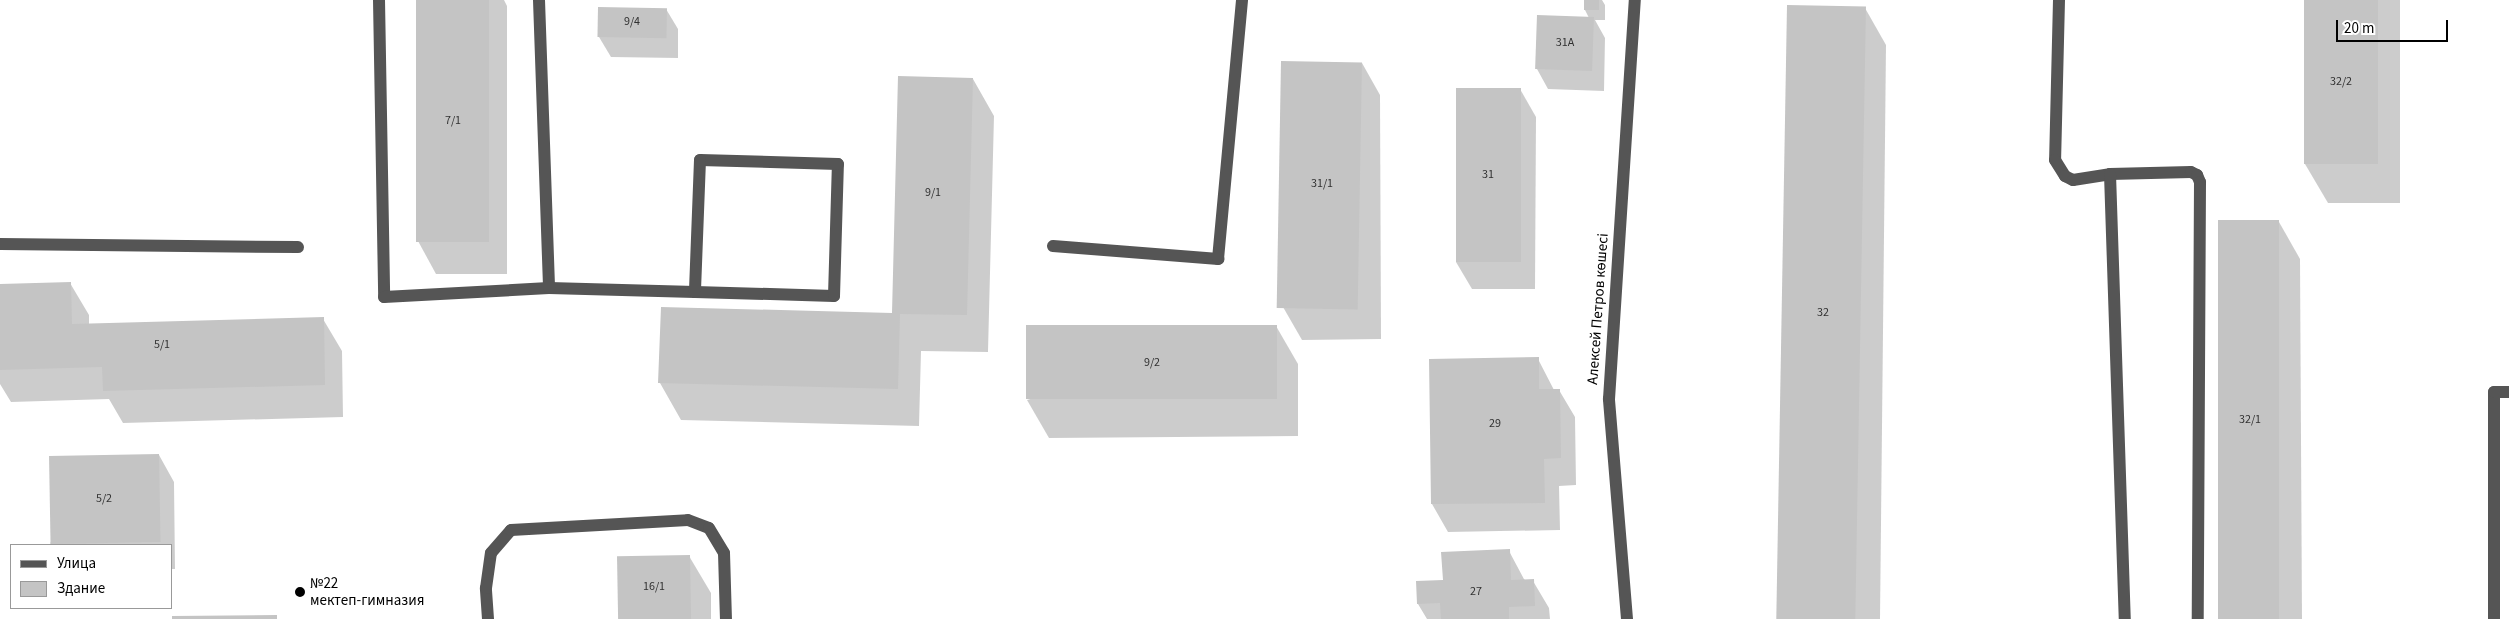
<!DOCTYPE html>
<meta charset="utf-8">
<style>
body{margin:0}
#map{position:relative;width:2509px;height:619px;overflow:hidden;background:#fff;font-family:"Source Sans 3",sans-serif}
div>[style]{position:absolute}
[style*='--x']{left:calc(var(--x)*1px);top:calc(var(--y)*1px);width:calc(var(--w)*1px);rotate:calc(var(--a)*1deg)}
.shadow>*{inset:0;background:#0003}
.building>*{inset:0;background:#c4c4c4;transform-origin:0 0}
.minor>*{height:12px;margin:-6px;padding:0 6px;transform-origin:6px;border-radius:6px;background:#555}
.dots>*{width:14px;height:14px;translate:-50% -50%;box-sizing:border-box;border:2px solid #fff;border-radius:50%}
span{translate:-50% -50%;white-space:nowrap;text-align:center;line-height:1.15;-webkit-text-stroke:4.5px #fff;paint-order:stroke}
.number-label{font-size:12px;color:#313131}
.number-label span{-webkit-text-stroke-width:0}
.street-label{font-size:15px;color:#000}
.poi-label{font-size:15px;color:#000}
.left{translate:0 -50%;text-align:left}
.legend{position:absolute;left:10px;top:544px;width:162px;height:65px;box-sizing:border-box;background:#fff;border:1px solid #999;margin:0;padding:6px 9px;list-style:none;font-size:15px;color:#000}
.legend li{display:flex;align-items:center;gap:10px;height:25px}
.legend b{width:25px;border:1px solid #999}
.scale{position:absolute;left:2336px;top:20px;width:112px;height:22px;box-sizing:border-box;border:2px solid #000;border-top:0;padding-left:6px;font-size:15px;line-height:18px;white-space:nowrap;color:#000;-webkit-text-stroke:4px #fff;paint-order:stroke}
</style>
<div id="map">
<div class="shadow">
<i style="clip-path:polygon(417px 0,504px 0,507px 6px,507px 274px,436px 274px,418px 241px)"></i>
<i style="clip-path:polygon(1585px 0,1602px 0,1605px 5px,1605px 20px,1595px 20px,1605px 38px,1604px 91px,1548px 89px,1537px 69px,1589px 18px,1585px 10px)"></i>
<i style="clip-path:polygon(2305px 0,2400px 0,2400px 203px,2328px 203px,2305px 164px)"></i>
<i style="clip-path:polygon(1865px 8px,1886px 45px,1880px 619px,1781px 619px)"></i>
<i style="clip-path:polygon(666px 9px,678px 29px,678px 58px,611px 57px,599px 37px)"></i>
<i style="clip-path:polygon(1362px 63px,1380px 95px,1381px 339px,1302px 340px,1283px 307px)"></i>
<i style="clip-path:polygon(973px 79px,994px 116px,988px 352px,921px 351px,919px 426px,681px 420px,660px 383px,893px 314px)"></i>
<i style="clip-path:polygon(1520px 89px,1536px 117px,1535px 289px,1472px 289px,1456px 262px)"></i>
<i style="clip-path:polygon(2279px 222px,2300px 259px,2302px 619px,2222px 619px)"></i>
<i style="clip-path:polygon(70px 283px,89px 315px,89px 325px,323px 319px,342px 351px,343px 417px,123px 423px,109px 399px,11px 402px,0 384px,0 285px)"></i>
<i style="clip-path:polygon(1276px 326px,1298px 364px,1298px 436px,1049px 438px,1027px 400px)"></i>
<i style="clip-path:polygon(1538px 359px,1554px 390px,1559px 390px,1575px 417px,1576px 485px,1559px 486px,1560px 530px,1448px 532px,1432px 504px,1430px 360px)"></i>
<i style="clip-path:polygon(159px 455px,174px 482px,175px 569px,171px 569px,171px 545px,52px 545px,50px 543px)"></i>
<i style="clip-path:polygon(1509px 551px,1525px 581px,1533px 581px,1549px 608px,1550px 619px,1427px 619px,1418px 604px,1444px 581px)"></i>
<i style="clip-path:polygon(689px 556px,711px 593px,711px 619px,619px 619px)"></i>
</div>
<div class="building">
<i style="left:416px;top:0;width:73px;height:242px"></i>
<i style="left:1584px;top:0;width:15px;height:10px"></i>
<i style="left:2304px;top:0;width:74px;height:164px"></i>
<i style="left:1787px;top:5px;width:79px;height:614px;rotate:1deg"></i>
<i style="left:598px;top:7px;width:69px;height:30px;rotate:1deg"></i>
<i style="left:1537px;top:15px;width:57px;height:54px;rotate:2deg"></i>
<i style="left:1281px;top:61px;width:81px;height:247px;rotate:1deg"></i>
<i style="clip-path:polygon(898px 76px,973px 78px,967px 315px,900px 314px,898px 389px,658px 383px,661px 307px,892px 313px)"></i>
<i style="left:1456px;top:88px;width:65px;height:174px"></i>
<i style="left:2279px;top:220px;width:399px;height:61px;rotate:90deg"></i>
<i style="clip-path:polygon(71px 282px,72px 324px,324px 317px,325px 385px,103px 391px,102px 367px,0 370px,0 284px)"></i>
<i style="left:1277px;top:325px;width:74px;height:251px;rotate:90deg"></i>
<i style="clip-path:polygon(1539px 357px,1539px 389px,1560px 389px,1561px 458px,1544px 459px,1545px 503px,1431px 504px,1429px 359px)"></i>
<i style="left:159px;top:454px;width:88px;height:110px;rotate:89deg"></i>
<i style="clip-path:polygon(1510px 549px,1511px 580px,1534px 579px,1535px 606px,1509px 607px,1509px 619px,1441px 619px,1440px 603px,1417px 604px,1416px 581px,1443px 580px,1441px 552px)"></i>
<i style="left:690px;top:555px;width:64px;height:73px;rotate:89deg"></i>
<i style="clip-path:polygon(277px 615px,277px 619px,172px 619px,172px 616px)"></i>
</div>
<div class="minor">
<i style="--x:379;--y:0;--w:297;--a:89"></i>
<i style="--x:384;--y:297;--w:165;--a:-3.1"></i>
<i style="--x:549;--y:288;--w:146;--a:1.6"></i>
<i style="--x:695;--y:292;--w:139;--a:1.6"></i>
<i style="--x:834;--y:296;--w:132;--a:-88.3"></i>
<i style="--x:838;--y:164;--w:138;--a:-178.3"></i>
<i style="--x:700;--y:160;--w:132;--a:92.2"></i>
<i style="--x:539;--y:0;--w:288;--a:88"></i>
<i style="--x:2059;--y:0;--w:160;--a:91.4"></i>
<i style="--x:2055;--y:160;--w:19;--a:58"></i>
<i style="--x:2065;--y:176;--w:9;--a:27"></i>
<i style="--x:2073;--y:180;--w:37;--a:-9"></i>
<i style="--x:2110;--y:174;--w:81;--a:-1.4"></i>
<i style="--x:2191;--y:172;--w:7;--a:27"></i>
<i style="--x:2197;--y:175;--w:8;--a:67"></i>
<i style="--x:2200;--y:182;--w:437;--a:90.3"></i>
<i style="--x:2110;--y:174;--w:445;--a:88.1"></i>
<i style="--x:0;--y:244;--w:298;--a:0.6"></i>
<i style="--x:1053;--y:246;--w:166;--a:4.5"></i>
<i style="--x:1218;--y:259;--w:260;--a:-84.7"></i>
<i style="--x:488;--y:619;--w:31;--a:-94"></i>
<i style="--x:486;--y:588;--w:35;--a:-82"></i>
<i style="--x:491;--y:553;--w:30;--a:-49"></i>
<i style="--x:511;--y:530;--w:177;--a:-3.2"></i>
<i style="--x:688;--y:520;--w:22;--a:21"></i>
<i style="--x:709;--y:528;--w:29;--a:59"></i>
<i style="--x:724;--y:553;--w:66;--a:88.3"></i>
<i style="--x:1627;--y:619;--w:221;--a:-94.7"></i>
<i style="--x:1609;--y:399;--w:400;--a:-86.3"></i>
<i style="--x:2494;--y:619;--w:227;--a:-90"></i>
<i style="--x:2494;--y:392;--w:15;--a:0"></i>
</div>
<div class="dots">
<i style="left:300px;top:592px;background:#000"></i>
</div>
<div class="number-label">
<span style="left:632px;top:22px">9/4</span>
<span style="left:1565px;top:43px">31А</span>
<span style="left:2341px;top:82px">32/2</span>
<span style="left:453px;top:121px">7/1</span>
<span style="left:1488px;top:175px">31</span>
<span style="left:1322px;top:184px">31/1</span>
<span style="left:933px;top:193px">9/1</span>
<span style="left:1823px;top:313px">32</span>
<span style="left:162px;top:345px">5/1</span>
<span style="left:1152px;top:363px">9/2</span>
<span style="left:2250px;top:420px">32/1</span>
<span style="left:1495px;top:424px">29</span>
<span style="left:104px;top:499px">5/2</span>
<span style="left:654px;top:587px">16/1</span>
<span style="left:1476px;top:592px">27</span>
</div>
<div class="street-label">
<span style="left:1598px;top:309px;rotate:-86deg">Алексей Петров көшесі</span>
</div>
<div class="poi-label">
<span class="left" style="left:310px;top:592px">№22<br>мектеп-гимназия</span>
</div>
<ul class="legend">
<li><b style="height:6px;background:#555"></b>Улица</li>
<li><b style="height:14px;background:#c4c4c4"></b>Здание</li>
</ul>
<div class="scale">20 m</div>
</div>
